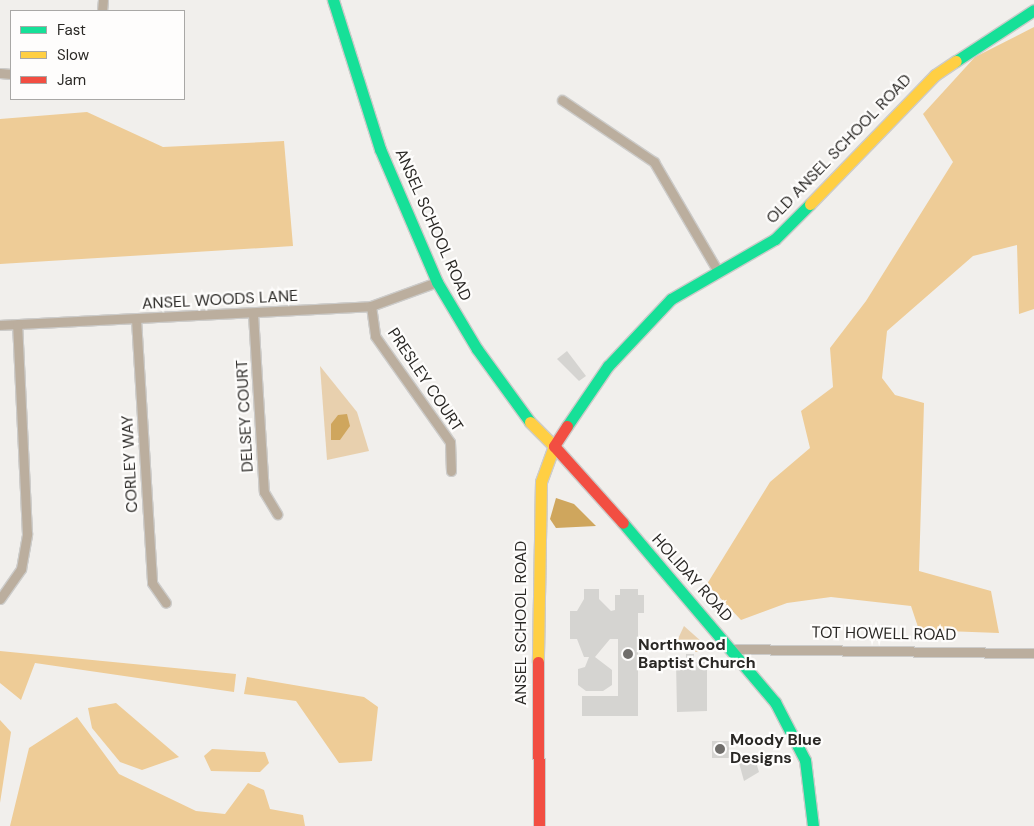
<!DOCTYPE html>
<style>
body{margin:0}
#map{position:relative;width:1034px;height:826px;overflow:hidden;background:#f1efec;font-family:"DM Sans",sans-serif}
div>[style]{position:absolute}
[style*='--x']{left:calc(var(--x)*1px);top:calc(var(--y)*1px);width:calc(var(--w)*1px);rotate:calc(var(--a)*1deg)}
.green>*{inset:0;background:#e8d0ae}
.forest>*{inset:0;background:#eecc97}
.water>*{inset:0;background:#cfa65d}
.building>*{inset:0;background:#d5d4d1;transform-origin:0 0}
.roads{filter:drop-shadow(1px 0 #cccbc9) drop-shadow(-1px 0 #cccbc9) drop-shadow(0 1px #cccbc9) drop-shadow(0 -1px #cccbc9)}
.street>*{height:9px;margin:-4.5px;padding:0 4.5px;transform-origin:4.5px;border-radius:4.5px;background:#bbae9e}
.fast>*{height:11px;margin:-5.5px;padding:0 5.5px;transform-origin:5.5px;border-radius:5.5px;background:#16e098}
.slow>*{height:11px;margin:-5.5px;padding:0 5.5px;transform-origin:5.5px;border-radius:5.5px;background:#ffcf43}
.jam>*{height:11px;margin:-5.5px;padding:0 5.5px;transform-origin:5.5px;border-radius:5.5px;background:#f24e42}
.dots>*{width:14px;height:14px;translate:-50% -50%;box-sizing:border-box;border:2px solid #fefdfc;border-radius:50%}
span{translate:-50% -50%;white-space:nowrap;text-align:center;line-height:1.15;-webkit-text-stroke:4.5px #fefdfc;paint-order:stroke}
.street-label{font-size:16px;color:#2a2825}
.poi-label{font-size:16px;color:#2a2825;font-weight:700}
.left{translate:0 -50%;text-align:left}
.legend{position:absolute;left:10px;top:10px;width:175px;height:90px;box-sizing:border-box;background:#fefdfc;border:1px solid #a9a8a6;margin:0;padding:6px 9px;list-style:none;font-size:15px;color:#2a2825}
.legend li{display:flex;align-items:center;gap:10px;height:25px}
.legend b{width:25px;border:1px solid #a9a8a6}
</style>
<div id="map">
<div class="green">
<i style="clip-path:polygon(320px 366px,357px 412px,369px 451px,327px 460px)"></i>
<i style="clip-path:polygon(684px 626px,702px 642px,701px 652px,677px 652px,676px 643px)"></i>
</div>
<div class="forest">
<i style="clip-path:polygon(1034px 27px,1034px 309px,1019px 314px,1017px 245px,973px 256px,887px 331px,882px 378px,895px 395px,924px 403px,919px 571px,991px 591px,999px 633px,919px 630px,911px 606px,831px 597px,787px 603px,741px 620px,707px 584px,770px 482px,810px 448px,801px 411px,833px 387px,830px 348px,866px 301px,953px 162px,923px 114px,975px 57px)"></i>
<i style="clip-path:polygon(87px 112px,163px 147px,284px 141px,293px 246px,0 264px,0 119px)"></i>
<i style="clip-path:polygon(0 651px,236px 674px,234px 692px,35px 663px,21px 700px,0 683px)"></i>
<i style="clip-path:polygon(247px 677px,364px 697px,378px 707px,372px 761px,339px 763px,296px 701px,244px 694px)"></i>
<i style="clip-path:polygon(116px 703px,179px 757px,142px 770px,120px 762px,92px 728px,88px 708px)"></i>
<i style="clip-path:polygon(77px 717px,119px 774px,196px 811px,225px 814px,248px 783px,264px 790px,270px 809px,303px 815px,305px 826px,10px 826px,29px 748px)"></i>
<i style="clip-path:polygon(0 720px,11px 732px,0 803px)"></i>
<i style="clip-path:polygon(212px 749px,265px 752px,269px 763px,260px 772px,211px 771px,204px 756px)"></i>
</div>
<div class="water">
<i style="clip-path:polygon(347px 414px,350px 426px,340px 440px,331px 440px,331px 424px,338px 415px)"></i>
<i style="clip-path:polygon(556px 498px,574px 504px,596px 526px,556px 528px,550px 519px)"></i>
</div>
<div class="building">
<i style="clip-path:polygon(567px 351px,586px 376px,579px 381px,557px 359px)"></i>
<i style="clip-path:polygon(584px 589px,599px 589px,599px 599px,611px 611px,615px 610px,615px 595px,620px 595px,620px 589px,638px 589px,638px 595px,644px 595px,644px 613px,638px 613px,638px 716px,582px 716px,582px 696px,618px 696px,618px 639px,610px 639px,595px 657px,612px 670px,612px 685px,603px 691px,586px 691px,578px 685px,578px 669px,585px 667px,589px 657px,584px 657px,577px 639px,570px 639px,570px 611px,577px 611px,584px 599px)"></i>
<i style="clip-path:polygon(686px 654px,694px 654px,694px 662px,707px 662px,707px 711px,677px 712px,676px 662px,686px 662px)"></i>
<i style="left:712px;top:741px;width:17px;height:17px"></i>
<i style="clip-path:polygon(755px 759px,759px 772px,744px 781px,739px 763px)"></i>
</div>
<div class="roads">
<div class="street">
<i style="--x:102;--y:11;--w:11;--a:-85"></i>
<i style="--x:0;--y:73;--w:11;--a:5"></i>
<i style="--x:562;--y:100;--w:111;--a:34"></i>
<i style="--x:654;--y:162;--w:125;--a:59.7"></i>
<i style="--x:371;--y:306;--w:30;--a:82"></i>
<i style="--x:375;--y:336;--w:130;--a:54.7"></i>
<i style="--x:450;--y:442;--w:29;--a:88"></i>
<i style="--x:253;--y:314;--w:178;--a:86.5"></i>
<i style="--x:264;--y:492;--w:26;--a:59"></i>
<i style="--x:136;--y:319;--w:264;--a:86.5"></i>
<i style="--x:152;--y:583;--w:24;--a:55"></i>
<i style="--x:0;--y:325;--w:371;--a:-2.9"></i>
<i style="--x:371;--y:306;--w:70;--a:-20"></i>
<i style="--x:0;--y:599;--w:37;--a:-55"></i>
<i style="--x:21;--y:569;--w:36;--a:-80"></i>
<i style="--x:27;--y:534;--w:210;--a:-92.7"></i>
<i style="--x:734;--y:649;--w:300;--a:0.8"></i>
</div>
<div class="fast">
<i style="--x:333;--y:0;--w:156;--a:72.5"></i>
<i style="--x:380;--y:149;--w:145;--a:66.8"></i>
<i style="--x:437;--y:282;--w:78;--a:59.2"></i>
<i style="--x:477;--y:349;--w:90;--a:54"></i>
<i style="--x:956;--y:61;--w:93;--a:-33.2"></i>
<i style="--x:567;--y:426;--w:73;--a:-55.7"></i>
<i style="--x:608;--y:366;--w:92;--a:-46.8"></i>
<i style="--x:671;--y:299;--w:120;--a:-30"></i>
<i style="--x:775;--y:239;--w:49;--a:-45"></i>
<i style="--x:623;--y:523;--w:235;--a:49.7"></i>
<i style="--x:775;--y:702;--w:65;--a:62.7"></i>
<i style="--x:805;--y:760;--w:66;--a:83.1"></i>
</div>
<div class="slow">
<i style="--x:810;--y:204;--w:180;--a:-45.9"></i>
<i style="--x:935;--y:75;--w:25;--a:-34"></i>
<i style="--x:530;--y:422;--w:34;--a:45"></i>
<i style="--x:554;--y:446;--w:38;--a:110"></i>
<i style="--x:541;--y:482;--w:180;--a:91"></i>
</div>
<div class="jam">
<i style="--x:567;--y:426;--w:24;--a:123"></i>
<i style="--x:554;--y:446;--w:103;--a:48.1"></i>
<i style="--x:538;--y:662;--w:164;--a:89.7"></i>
</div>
</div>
<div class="dots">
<i style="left:628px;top:654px;background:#706e6b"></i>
<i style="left:720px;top:749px;background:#706e6b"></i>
</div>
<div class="street-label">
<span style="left:839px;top:149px;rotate:-46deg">OLD ANSEL SCHOOL ROAD</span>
<span style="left:433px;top:225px;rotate:66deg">ANSEL SCHOOL ROAD</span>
<span style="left:220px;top:300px;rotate:-3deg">ANSEL WOODS LANE</span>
<span style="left:425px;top:380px;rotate:56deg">PRESLEY COURT</span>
<span style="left:245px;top:416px;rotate:-93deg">DELSEY COURT</span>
<span style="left:130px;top:464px;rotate:-93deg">CORLEY WAY</span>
<span style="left:692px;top:578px;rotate:48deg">HOLIDAY ROAD</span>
<span style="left:521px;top:623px;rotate:-90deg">ANSEL SCHOOL ROAD</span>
<span style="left:884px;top:634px;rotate:1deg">TOT HOWELL ROAD</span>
</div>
<div class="poi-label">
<span class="left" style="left:638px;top:654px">Northwood<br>Baptist Church</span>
<span class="left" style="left:730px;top:749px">Moody Blue<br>Designs</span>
</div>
<ul class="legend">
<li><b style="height:6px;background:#16e098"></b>Fast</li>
<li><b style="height:6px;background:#ffcf43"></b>Slow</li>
<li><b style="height:6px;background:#f24e42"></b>Jam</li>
</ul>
</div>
